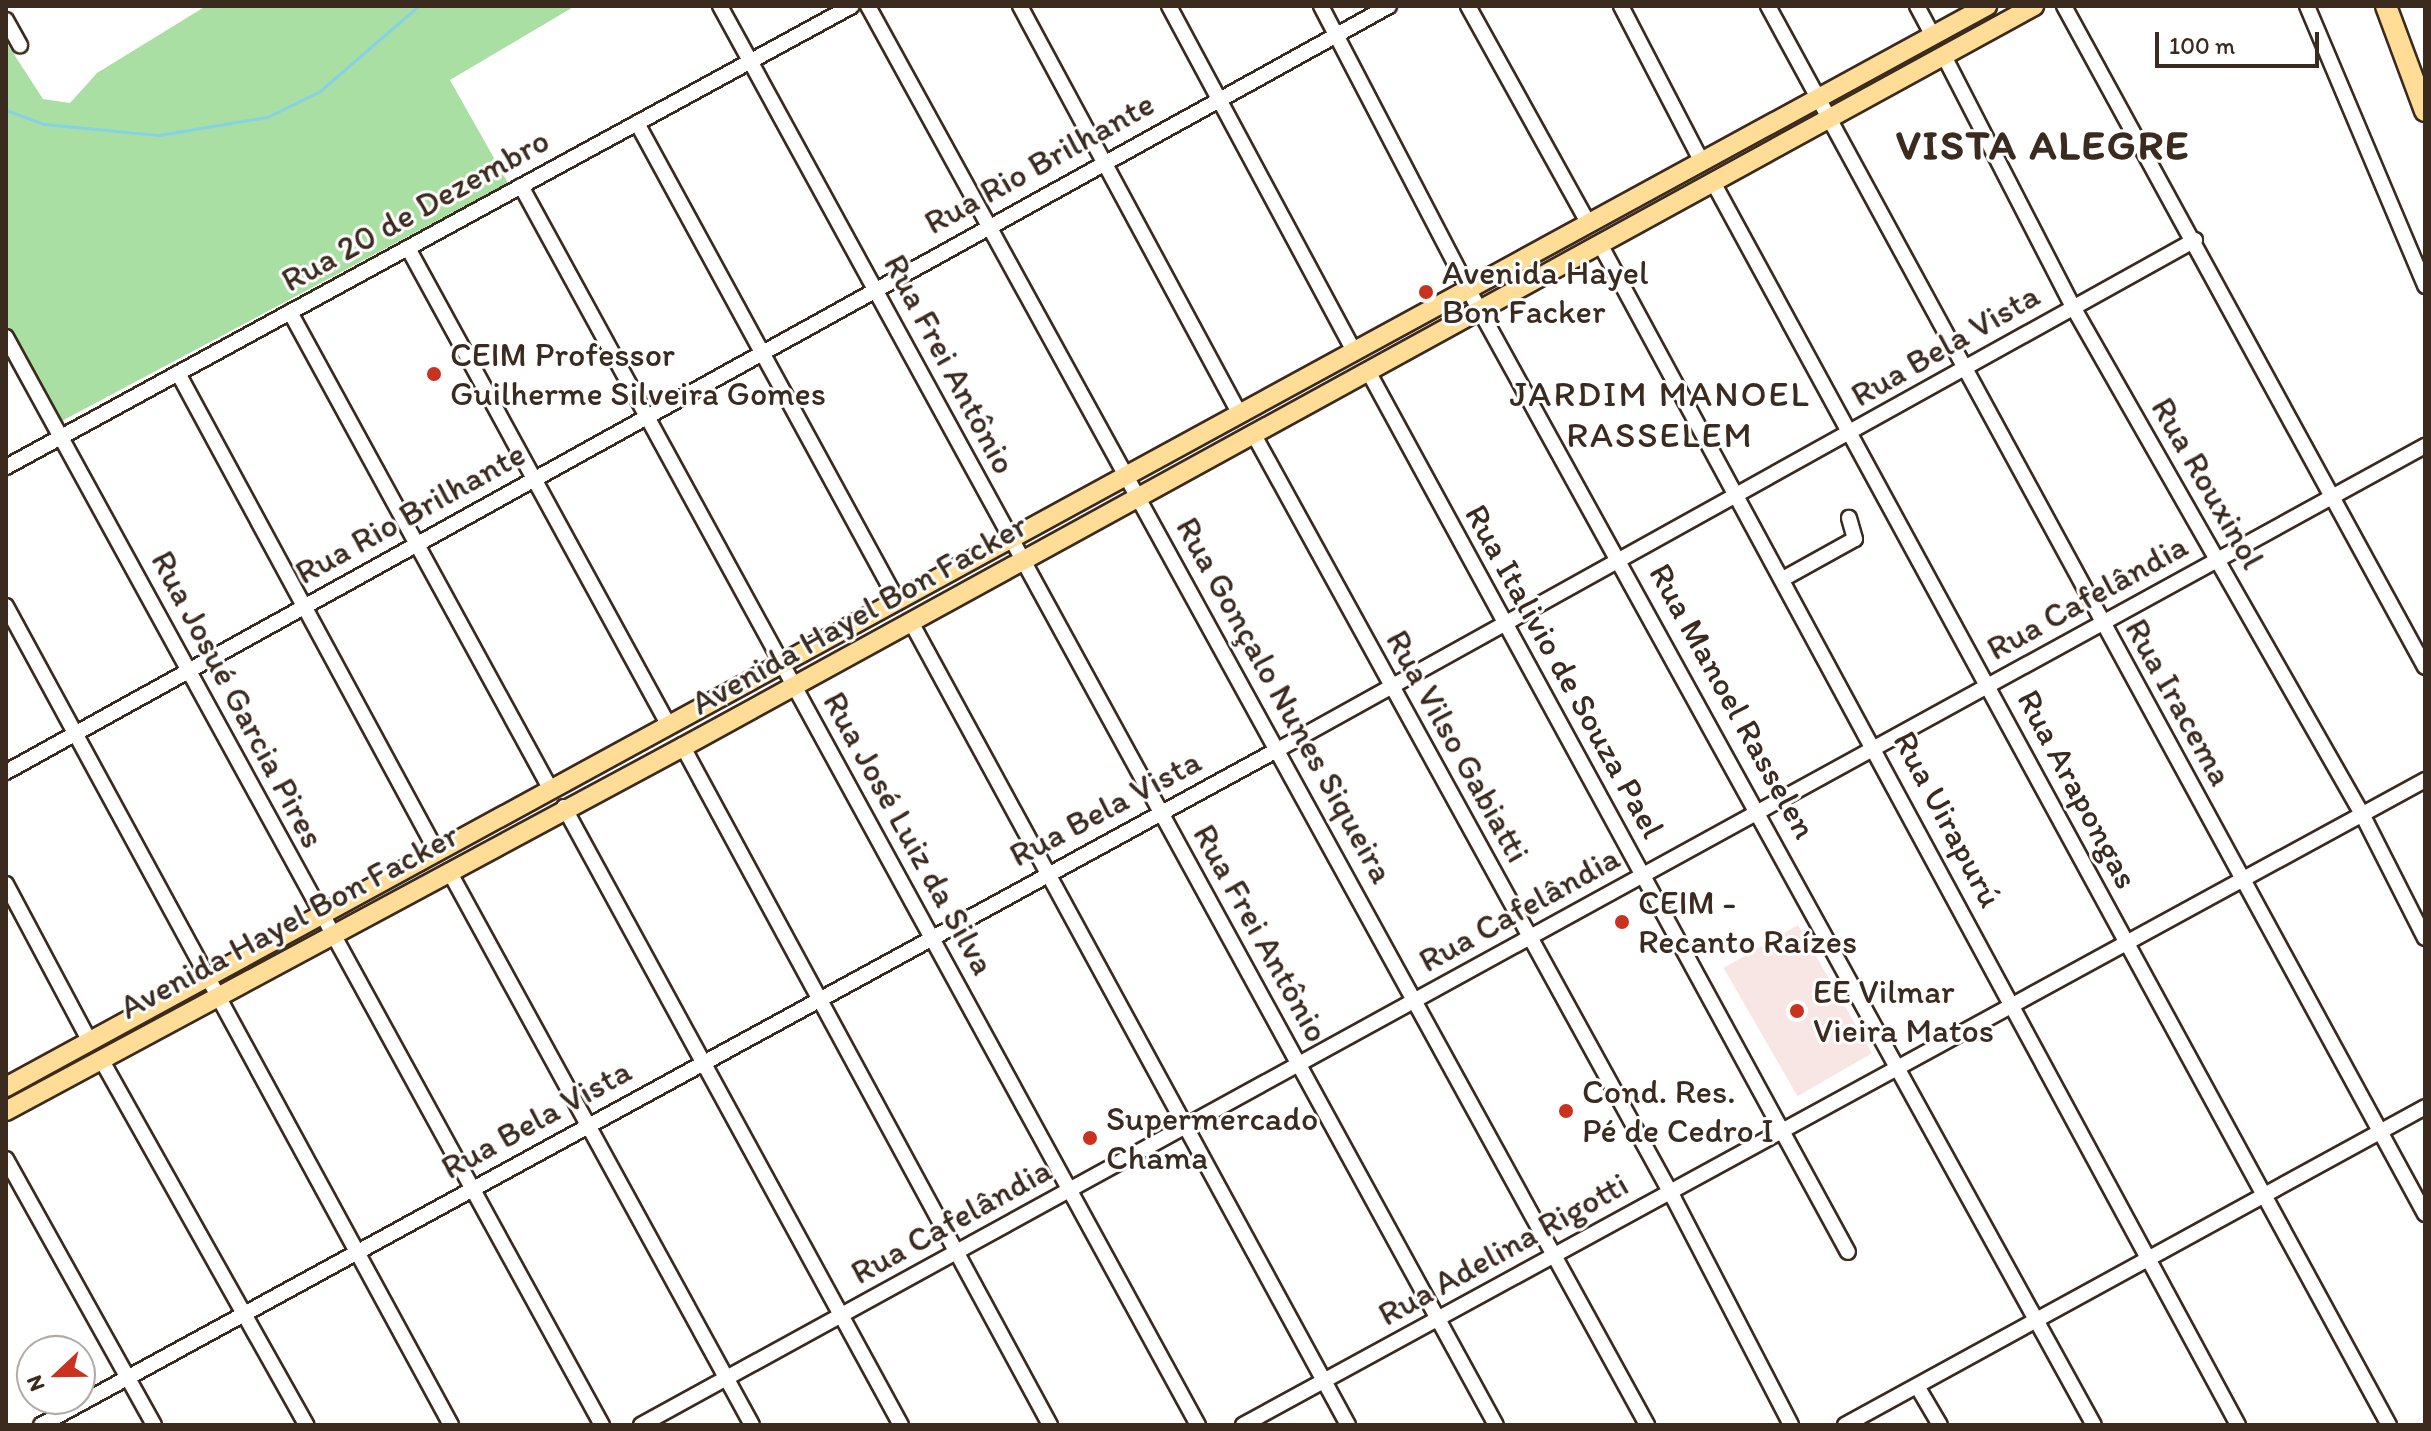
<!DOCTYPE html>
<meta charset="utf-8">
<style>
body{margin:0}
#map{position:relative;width:2431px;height:1431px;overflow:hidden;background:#fff;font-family:Itim,sans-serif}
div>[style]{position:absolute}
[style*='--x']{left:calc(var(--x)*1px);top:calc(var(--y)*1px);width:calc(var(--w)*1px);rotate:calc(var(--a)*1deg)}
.built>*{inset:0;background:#f8e6e4;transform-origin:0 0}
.green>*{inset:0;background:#a9dfa2}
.stream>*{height:3px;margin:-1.5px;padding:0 1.5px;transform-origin:1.5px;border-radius:1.5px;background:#85d2e4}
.roads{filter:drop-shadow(2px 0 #3b2a1e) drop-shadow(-2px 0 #3b2a1e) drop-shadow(0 2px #3b2a1e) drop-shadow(0 -2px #3b2a1e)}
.minor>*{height:14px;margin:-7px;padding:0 7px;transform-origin:7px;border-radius:7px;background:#fff}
.major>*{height:18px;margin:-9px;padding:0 9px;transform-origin:9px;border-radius:9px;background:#ffdd96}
.highway>*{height:20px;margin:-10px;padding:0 10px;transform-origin:10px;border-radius:10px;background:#ffdd96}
.dots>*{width:22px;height:22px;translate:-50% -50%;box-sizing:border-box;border:4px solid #fff;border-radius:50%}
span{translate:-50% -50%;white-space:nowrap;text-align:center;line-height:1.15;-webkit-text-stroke:6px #fff;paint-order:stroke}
.street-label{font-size:34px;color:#3b2a1e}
.poi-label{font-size:34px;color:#3b2a1e}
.left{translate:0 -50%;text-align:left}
.neighbourhood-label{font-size:36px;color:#3b2a1e;letter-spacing:2px}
.district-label{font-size:42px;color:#3b2a1e;font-weight:700;letter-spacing:2px}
.frame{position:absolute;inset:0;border:8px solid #3b2a1e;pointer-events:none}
.north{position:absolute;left:16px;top:1335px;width:80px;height:80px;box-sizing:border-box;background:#fff;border:2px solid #b1aaa5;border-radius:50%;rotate:248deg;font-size:22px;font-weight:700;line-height:32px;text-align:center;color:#3b2a1e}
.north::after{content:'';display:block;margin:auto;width:28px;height:36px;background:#c8321e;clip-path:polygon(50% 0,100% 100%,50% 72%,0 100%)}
.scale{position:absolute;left:2155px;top:32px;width:164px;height:36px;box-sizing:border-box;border:4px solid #3b2a1e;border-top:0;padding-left:10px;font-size:24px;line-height:28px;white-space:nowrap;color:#3b2a1e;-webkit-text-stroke:6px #fff;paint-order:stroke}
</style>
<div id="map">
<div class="built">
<i style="left:1798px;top:925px;width:148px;height:86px;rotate:60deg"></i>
</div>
<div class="green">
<i style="clip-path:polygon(206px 6px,575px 6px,450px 80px,508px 183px,60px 422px,6px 325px,6px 42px,43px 99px,70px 103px,97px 73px)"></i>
</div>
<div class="stream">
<i style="--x:6;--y:110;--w:40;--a:20.2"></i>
<i style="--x:44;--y:124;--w:116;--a:5.5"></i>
<i style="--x:159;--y:135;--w:109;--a:-9.5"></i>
<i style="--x:267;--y:117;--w:59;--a:-26.1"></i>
<i style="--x:320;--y:91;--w:130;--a:-40.9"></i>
</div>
<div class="roads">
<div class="minor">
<i style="--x:720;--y:6;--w:1617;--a:61.33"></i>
<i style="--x:868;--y:6;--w:1619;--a:61.23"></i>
<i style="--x:1020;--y:6;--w:461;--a:61.7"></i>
<i style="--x:1169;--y:6;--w:389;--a:61.8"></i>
<i style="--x:1321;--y:6;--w:317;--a:62.5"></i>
<i style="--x:1467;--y:287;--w:1299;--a:61.15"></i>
<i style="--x:1468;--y:6;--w:249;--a:61"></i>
<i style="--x:1621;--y:6;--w:176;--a:62.6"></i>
<i style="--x:1768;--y:6;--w:1375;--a:61.46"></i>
<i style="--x:1917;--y:6;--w:34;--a:62"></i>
<i style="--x:2064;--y:6;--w:753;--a:61.36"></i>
<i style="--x:2307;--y:6;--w:304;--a:67.1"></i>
<i style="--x:6;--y:20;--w:29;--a:61"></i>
<i style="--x:1944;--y:56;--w:282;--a:62.8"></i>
<i style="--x:2073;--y:307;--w:584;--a:60.32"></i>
<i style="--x:2362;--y:814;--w:139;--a:63.1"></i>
<i style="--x:637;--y:123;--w:543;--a:61.41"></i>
<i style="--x:1713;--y:182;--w:1415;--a:61.46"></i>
<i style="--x:521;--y:186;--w:1412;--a:61.35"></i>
<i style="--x:1600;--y:244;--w:1342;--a:61.62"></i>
<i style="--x:408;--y:248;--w:542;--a:61.36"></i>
<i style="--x:290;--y:312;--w:545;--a:61.36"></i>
<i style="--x:6;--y:337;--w:1241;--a:61.29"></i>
<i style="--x:1368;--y:371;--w:1003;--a:61.42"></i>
<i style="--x:178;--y:373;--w:545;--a:61.6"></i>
<i style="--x:1254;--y:435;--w:872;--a:61.2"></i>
<i style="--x:1674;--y:1199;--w:254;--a:62.6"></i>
<i style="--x:6;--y:467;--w:963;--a:-28.59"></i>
<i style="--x:1783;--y:579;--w:82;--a:-29.1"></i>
<i style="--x:1855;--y:539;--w:22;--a:-106"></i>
<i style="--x:6;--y:606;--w:932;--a:61.48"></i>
<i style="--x:911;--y:622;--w:914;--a:61.44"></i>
<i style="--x:683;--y:747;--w:771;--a:61.57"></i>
<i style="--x:6;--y:772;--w:1581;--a:-28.98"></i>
<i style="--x:564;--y:807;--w:704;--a:61.4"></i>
<i style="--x:449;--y:871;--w:631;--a:61.32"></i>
<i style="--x:6;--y:884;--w:177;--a:62"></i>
<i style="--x:101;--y:1059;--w:420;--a:60.7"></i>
<i style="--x:6;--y:1159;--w:304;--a:60.9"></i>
<i style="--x:1917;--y:1386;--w:45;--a:59.5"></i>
<i style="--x:41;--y:1425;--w:1411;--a:-28.64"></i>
<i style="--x:1279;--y:749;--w:1048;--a:-29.06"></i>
<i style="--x:641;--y:1425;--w:2035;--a:-28.76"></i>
<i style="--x:1243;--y:1425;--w:1347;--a:-28.62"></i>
<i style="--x:1845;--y:1425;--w:661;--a:-28.73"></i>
</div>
<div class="major">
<i style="--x:6;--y:1087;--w:2257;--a:-28.62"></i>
<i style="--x:6;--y:1111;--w:769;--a:-28.27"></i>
<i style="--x:683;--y:747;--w:1541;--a:-28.74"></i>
</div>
<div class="highway">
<i style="--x:2386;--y:6;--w:112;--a:69.6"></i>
</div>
</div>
<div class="dots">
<i style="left:1426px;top:292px;background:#c8321e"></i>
<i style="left:434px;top:374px;background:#c8321e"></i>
<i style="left:1622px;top:922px;background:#c8321e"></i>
<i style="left:1797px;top:1011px;background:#c8321e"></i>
<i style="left:1566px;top:1111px;background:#c8321e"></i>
<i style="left:1090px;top:1138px;background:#c8321e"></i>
</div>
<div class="street-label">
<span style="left:1039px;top:163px;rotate:-29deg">Rua Rio Brilhante</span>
<span style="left:415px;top:210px;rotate:-29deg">Rua 20 de Dezembro</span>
<span style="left:1945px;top:345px;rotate:-30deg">Rua Bela Vista</span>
<span style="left:950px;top:364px;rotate:62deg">Rua Frei Antônio</span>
<span style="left:2208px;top:483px;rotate:60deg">Rua Rouxinol</span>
<span style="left:410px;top:513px;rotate:-29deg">Rua Rio Brilhante</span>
<span style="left:2087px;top:597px;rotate:-29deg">Rua Cafelândia</span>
<span style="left:859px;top:614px;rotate:-29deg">Avenida Hayel Bon Facker</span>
<span style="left:1565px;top:671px;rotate:61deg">Rua Italivio de Souza Pael</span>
<span style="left:238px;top:699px;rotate:62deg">Rua Josué Garcia Pires</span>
<span style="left:1285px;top:700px;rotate:61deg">Rua Gonçalo Nunes Siqueira</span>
<span style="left:1733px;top:701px;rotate:61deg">Rua Manoel Rasselen</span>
<span style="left:2179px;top:702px;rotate:61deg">Rua Iracema</span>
<span style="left:1458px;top:746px;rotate:61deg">Rua Vilso Gabiatti</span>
<span style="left:2078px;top:789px;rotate:62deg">Rua Arapongas</span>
<span style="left:1105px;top:808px;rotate:-28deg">Rua Bela Vista</span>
<span style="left:1948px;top:819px;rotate:62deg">Rua Uirapurú</span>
<span style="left:909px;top:833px;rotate:61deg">Rua José Luiz da Silva</span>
<span style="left:1519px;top:909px;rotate:-29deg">Rua Cafelândia</span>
<span style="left:289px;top:921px;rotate:-28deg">Avenida Hayel Bon Facker</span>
<span style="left:1261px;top:933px;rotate:61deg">Rua Frei Antônio</span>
<span style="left:536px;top:1119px;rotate:-29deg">Rua Bela Vista</span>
<span style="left:951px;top:1221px;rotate:-29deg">Rua Cafelândia</span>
<span style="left:1503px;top:1249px;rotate:-29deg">Rua Adelina Rigotti</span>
</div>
<div class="poi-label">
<span class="left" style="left:1442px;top:292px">Avenida Hayel<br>Bon Facker</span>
<span class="left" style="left:450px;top:374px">CEIM Professor<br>Guilherme Silveira Gomes</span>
<span class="left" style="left:1638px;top:922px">CEIM -<br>Recanto Raízes</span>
<span class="left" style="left:1813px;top:1011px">EE Vilmar<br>Vieira Matos</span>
<span class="left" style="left:1582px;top:1111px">Cond. Res.<br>Pé de Cedro I</span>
<span class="left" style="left:1106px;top:1138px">Supermercado<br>Chama</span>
</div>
<div class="neighbourhood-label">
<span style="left:1660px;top:414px">JARDIM MANOEL<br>RASSELEM</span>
</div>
<div class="district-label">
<span style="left:2043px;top:145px">VISTA ALEGRE</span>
</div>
<div class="frame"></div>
<div class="north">N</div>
<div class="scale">100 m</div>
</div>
